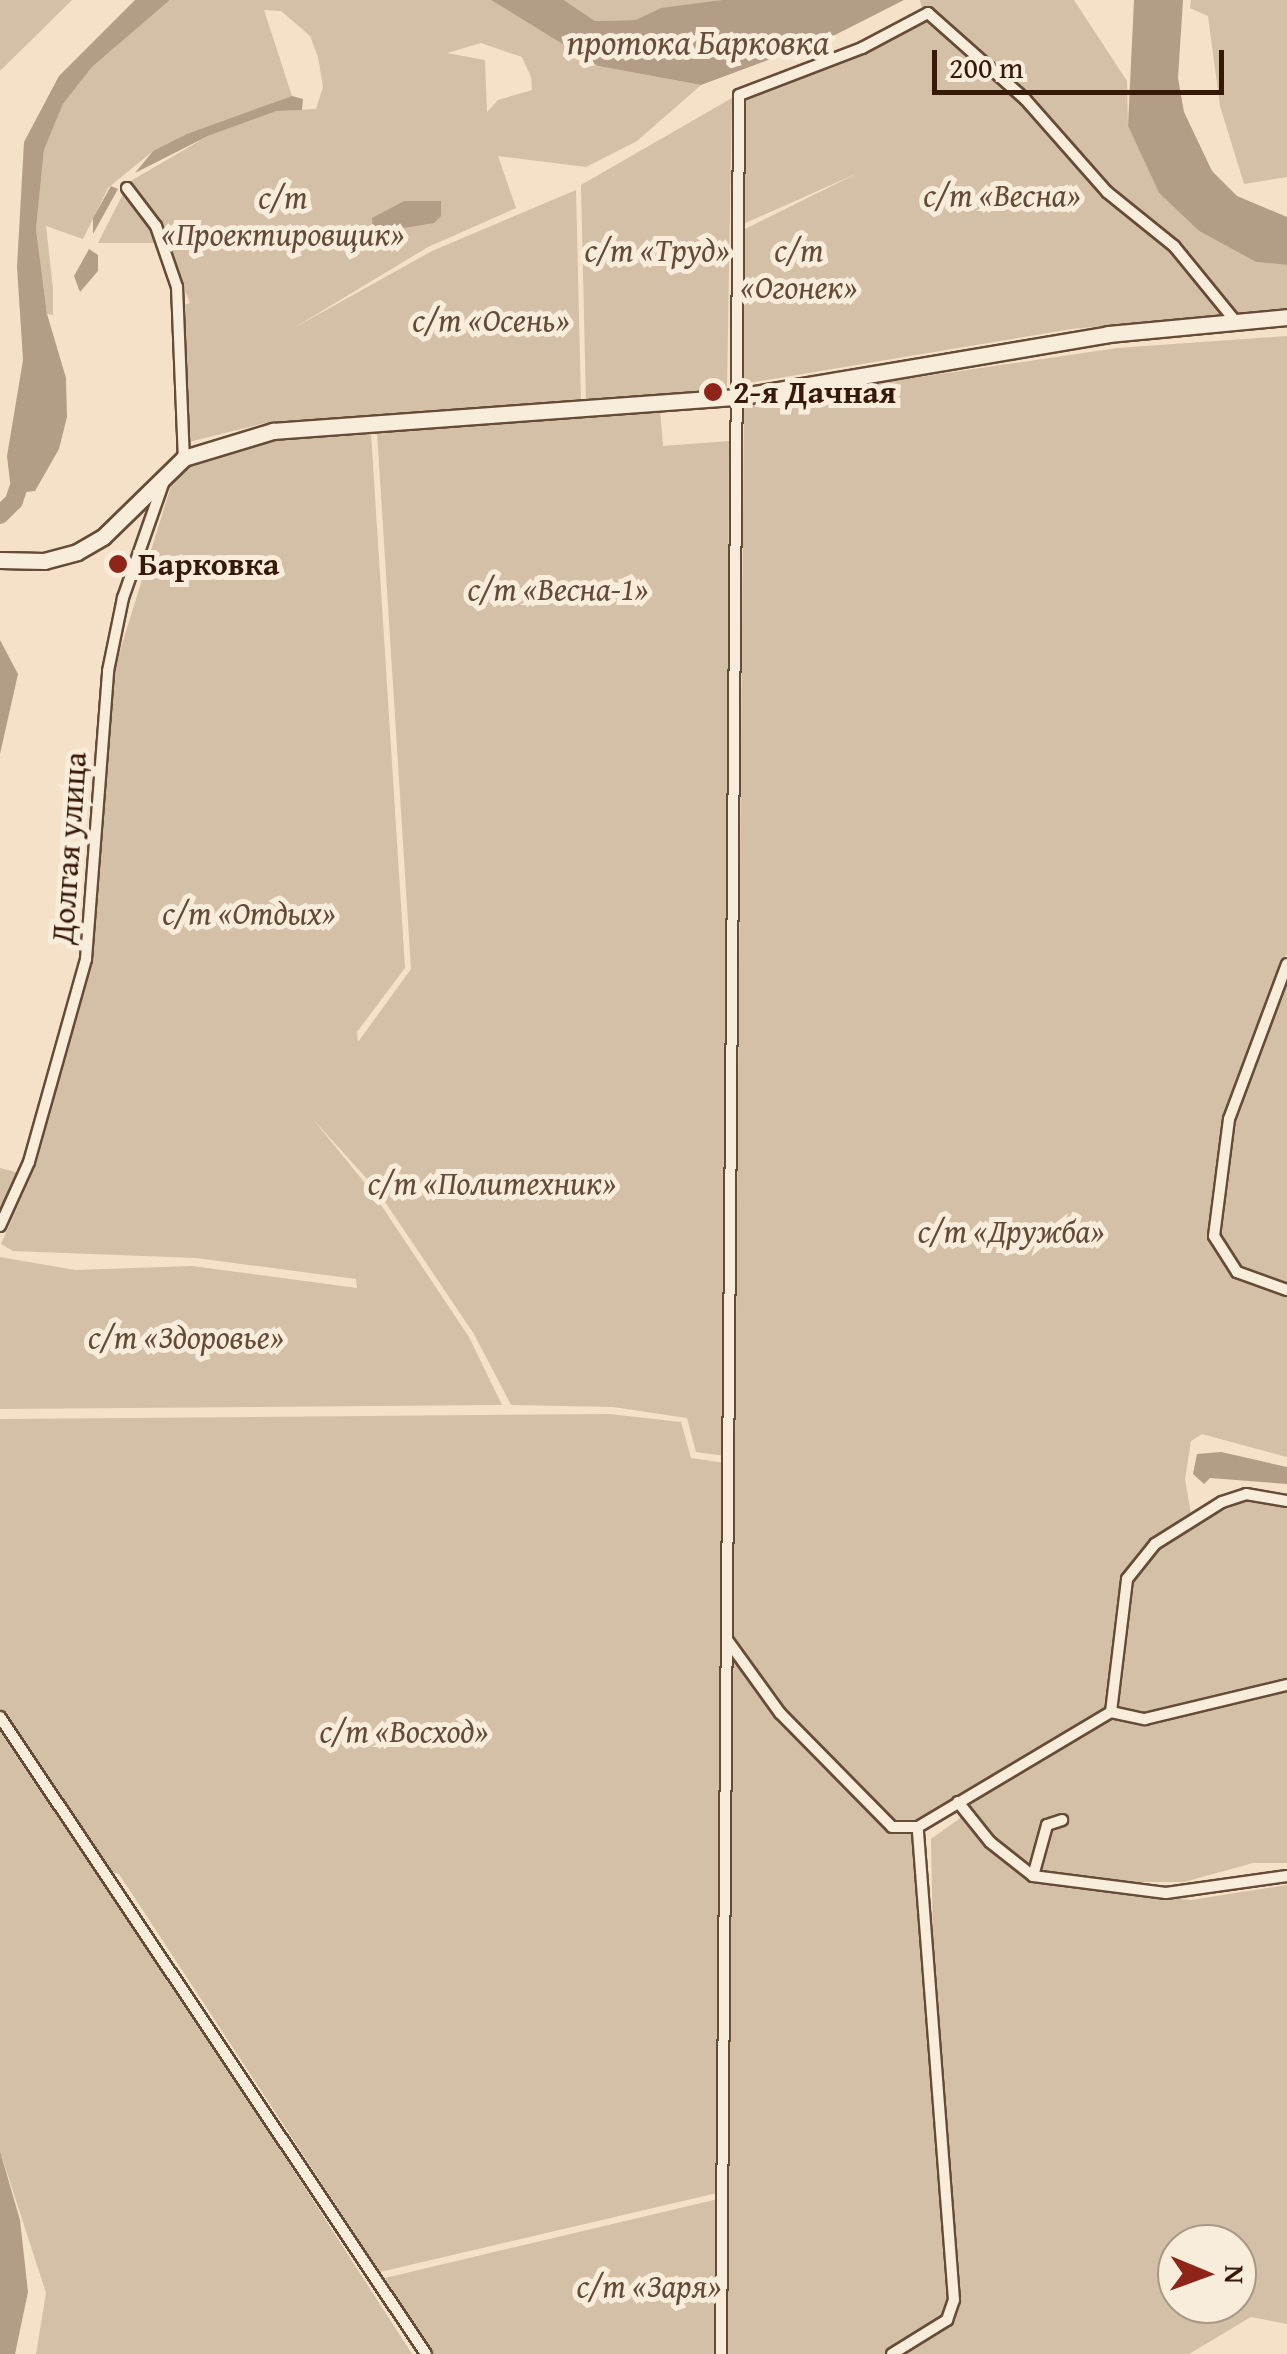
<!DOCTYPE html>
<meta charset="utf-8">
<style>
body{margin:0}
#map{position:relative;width:1287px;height:2354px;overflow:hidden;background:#f4e1c8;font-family:"Gentium Book Plus",serif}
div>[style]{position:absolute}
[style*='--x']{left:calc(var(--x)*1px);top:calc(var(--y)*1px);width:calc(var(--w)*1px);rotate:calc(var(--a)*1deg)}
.green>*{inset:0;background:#d4bfa7}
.water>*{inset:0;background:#b39d86}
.river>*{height:18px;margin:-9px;padding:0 9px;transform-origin:9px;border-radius:9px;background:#b39d86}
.roads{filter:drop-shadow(2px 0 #664b36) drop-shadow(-2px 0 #664b36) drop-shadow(0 2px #664b36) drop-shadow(0 -2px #664b36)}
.minor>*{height:10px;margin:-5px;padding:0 5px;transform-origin:5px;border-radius:5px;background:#f8ecdb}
.secondary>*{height:15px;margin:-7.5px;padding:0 7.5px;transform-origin:7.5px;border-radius:7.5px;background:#f8ecdb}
.dots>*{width:28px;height:28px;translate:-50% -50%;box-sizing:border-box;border:5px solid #f8ecdb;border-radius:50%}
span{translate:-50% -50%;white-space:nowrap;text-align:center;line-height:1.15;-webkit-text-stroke:10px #f8ecdb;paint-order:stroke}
.park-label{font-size:32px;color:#654b36;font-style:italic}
.poi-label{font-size:32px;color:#361906;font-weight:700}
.left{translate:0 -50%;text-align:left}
.street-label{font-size:32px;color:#361906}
.water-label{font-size:35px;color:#684e39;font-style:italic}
.north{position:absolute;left:1157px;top:2224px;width:100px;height:100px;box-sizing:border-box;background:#f8ecdb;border:2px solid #aa9886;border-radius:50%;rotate:91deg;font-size:28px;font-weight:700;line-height:40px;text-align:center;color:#361906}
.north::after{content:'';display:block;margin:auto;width:35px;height:45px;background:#8f2418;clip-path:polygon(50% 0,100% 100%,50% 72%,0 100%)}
.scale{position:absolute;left:932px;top:50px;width:292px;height:45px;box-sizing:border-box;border:5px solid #361906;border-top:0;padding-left:12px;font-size:30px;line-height:35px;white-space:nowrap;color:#361906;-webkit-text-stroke:8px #f8ecdb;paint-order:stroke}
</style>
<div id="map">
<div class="green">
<i style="clip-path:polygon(0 0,72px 0,0 71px)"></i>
<i style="clip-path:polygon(evenodd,170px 0,491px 0,598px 66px,701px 85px,637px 141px,586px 167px,498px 156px,516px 208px,428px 247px,292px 329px,432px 251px,576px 190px,581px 402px,269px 422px,185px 443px,181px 306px,190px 303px,166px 243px,98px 243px,129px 182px,208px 136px,277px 111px,316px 109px,323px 87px,318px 57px,310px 36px,281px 11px,264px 10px,292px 96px,153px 151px,108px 188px,83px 239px,46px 226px,53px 289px,53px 315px,47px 314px,36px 229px,44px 150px,63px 104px,92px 67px,170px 0,481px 43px,522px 57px,531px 77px,532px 90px,498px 100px,487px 112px,485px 60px,447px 53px,481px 43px)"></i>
<i style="clip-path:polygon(564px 0,722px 0,636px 20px,595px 21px)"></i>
<i style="clip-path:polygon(920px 0,1074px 0,1127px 81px,1128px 126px,1159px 193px,1199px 231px,1256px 262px,1287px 265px,1287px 308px,1072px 329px,742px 384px,743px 230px,860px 172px,741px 225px,742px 97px,925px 21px)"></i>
<i style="clip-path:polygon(1191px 0,1287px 0,1287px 177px,1244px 184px,1220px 106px,1208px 16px,1190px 8px)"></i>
<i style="clip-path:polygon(732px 98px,727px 389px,586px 402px,581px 185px)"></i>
<i style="clip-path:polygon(evenodd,1287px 336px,1287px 954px,1274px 976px,1287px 985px,1287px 1457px,1202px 1434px,1191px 1441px,1185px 1479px,1193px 1526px,1244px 1500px,1287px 1508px,1287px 1863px,1253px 1863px,1184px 1882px,1038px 1882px,1191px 1900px,1287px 1885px,1287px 2324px,1251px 2317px,1189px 2354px,904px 2354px,952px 2325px,959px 2302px,949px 2168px,952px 2299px,943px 2319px,896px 2354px,727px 2354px,744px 403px,1117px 348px,1287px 336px,959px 1795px,970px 1811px,931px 1839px,933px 1941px,924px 1942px,915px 1824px,959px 1795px,1287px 336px,1177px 2244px,1237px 2244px,1237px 2304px,1177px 2304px,1177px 2244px)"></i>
<i style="clip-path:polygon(660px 410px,663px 446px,729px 441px,725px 1456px,696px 1452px,687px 1418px,613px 1407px,511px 1405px,474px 1334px,377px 1190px,312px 1118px,373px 1193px,469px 1337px,502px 1405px,0 1409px,0 1257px,75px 1270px,192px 1266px,357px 1288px,356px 1279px,196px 1258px,13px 1251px,1px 1244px,36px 1165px,91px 960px,115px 667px,171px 486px,183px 470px,221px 452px,265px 441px,371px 433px,405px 968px,357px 1032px,358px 1042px,411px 969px,377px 432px)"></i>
<i style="clip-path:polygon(0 1168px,19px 1173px,0 1210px)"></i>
<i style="clip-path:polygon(609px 1414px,681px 1422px,691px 1458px,725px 1463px,717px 2193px,380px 2272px,119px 1874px,100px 1870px,412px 2354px,36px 2354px,46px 2293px,0 2151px,0 1419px)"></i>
<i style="clip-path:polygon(718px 2199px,718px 2354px,431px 2354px,385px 2278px)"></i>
</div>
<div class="water">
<i style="clip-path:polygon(135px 0,170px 0,92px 67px,63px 104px,44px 150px,36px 229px,47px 314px,66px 378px,67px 417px,59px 449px,35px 491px,26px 492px,10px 482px,7px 456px,23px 360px,17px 267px,24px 142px,59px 76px)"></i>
<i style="clip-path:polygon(491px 0,564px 0,595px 21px,636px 20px,661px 8px,722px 0,904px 0,835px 35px,701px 85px,598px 66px)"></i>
<i style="clip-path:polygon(1134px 0,1183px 0,1178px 78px,1184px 112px,1212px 171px,1237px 196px,1287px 217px,1287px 265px,1256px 262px,1199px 231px,1159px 193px,1128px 126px)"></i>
<i style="clip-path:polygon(292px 96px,303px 99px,302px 110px,277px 111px,208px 136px,135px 173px,153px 151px,187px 134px)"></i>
<i style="clip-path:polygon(111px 186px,118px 189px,93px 234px,93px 218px)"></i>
<i style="clip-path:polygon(404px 201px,441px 201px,441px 216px,434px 223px,373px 233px,372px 218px)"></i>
<i style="clip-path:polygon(89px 249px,98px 255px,98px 271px,80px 292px,74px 276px)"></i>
<i style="clip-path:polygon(0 640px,18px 674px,0 754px)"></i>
<i style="clip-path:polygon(1221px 1452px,1287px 1467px,1287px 1484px,1210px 1478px,1204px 1484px,1193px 1474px,1197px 1454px)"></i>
<i style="clip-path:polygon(0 2151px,20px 2220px,28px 2292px,15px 2354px,0 2354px)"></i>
</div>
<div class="river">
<i style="--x:0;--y:515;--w:20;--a:-45"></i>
<i style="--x:14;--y:501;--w:35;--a:-72"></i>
</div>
<div class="roads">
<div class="minor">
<i style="--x:127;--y:188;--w:48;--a:52.7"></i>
<i style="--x:156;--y:226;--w:65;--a:71"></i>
<i style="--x:177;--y:287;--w:171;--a:87.7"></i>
<i style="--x:1287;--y:964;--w:165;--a:110.5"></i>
<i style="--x:1229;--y:1119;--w:118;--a:97.3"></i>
<i style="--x:1214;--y:1236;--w:43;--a:57.4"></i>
<i style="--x:1237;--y:1272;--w:53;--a:19.8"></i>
<i style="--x:0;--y:1226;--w:70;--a:-65.6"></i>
<i style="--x:29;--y:1162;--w:211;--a:-74.3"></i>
<i style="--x:86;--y:959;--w:289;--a:-85.6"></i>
<i style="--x:108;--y:671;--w:75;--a:-78.4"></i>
<i style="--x:123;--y:598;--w:124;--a:-70.7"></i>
<i style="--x:728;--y:1641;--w:89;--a:54.2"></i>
<i style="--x:780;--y:1713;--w:160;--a:45.5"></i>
<i style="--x:892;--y:1827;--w:26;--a:0"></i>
<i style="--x:918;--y:1827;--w:225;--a:-30.8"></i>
<i style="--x:1111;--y:1712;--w:35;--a:12"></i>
<i style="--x:1145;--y:1719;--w:146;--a:-13.5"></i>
<i style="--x:1111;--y:1712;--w:134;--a:-83.1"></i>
<i style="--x:1127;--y:1579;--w:45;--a:-51.3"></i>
<i style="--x:1155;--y:1544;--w:79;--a:-32.1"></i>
<i style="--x:1222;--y:1502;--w:25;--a:-18"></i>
<i style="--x:1246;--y:1494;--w:42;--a:9.7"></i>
<i style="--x:0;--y:1717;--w:766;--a:56.23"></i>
<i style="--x:958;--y:1802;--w:51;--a:51.3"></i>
<i style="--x:990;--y:1842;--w:55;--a:38.3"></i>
<i style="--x:1033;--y:1876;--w:134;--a:7.3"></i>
<i style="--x:1166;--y:1893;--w:122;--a:-8"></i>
<i style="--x:1033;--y:1876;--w:53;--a:-74.6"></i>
<i style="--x:1047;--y:1825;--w:16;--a:-18"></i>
<i style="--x:721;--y:2354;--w:2259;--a:-89.54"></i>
<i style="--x:739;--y:95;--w:132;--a:-20.9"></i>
<i style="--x:862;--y:48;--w:75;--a:-27.9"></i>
<i style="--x:928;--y:13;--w:130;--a:41.6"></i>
<i style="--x:1025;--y:99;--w:124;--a:48.6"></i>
<i style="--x:1107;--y:192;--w:86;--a:38.9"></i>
<i style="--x:1174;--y:246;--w:98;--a:50.8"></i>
<i style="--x:892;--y:2354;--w:65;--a:-31.7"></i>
<i style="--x:947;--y:2320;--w:21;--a:-71"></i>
<i style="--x:954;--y:2300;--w:474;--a:-94.4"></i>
</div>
<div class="secondary">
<i style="--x:0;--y:560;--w:44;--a:1.3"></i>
<i style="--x:44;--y:561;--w:34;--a:-15"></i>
<i style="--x:77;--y:552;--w:30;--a:-30"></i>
<i style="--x:103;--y:537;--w:113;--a:-44.3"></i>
<i style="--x:184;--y:458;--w:93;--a:-16.9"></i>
<i style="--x:273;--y:431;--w:465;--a:-4.2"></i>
<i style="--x:737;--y:397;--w:376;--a:-9.6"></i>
<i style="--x:1108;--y:334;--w:180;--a:-5.4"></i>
</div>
</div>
<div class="dots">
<i style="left:713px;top:392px;background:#8f2418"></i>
<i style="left:118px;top:564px;background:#8f2418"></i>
</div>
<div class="park-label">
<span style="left:1002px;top:195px">с/т «Весна»</span>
<span style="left:283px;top:216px">с/т<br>«Проектировщик»</span>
<span style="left:657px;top:250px">с/т «Труд»</span>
<span style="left:799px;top:269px">с/т<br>«Огонек»</span>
<span style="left:491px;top:320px">с/т «Осень»</span>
<span style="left:558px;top:589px">с/т «Весна-1»</span>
<span style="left:249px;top:913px">с/т «Отдых»</span>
<span style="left:492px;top:1183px">с/т «Политехник»</span>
<span style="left:1011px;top:1231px">с/т «Дружба»</span>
<span style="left:186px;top:1337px">с/т «Здоровье»</span>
<span style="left:404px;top:1731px">с/т «Восход»</span>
<span style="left:649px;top:2286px">с/т «Заря»</span>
</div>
<div class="poi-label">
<span class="left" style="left:733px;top:392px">2-я Дачная</span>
<span class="left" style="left:138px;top:564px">Барковка</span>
</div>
<div class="street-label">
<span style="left:69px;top:848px;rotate:-86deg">Долгая улица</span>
</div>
<div class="water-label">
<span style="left:698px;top:42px">протока Барковка</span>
</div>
<div class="north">N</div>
<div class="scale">200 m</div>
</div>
